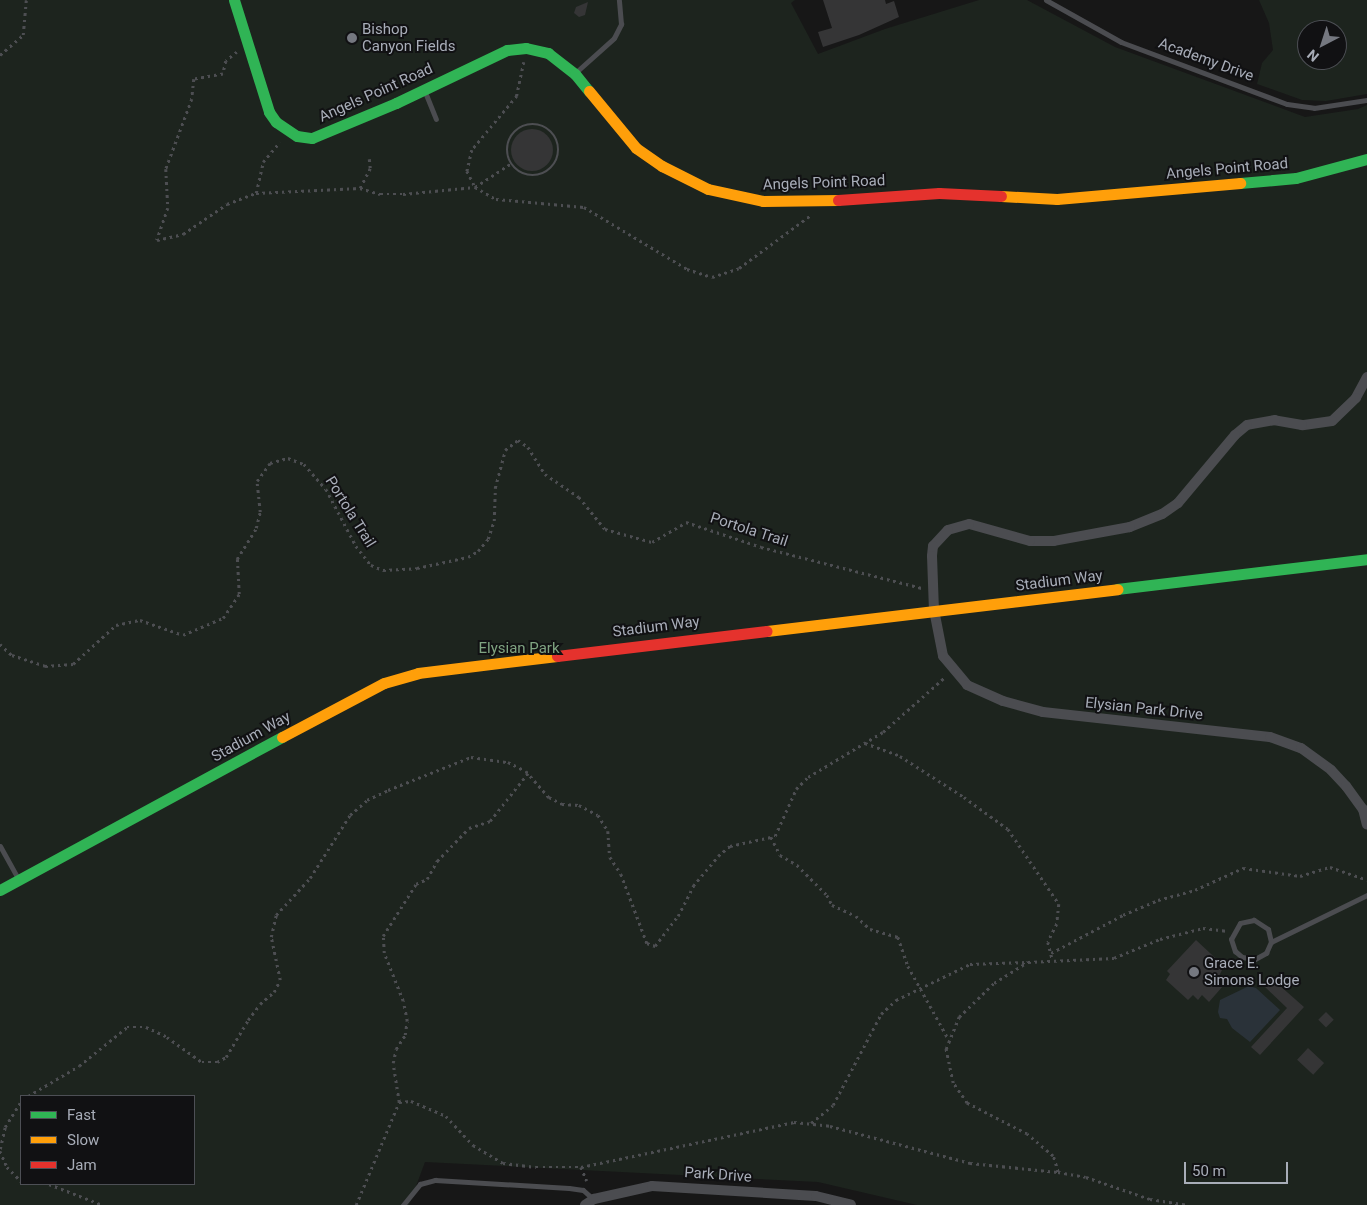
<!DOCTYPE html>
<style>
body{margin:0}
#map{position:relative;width:1367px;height:1205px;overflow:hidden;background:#171717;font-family:Roboto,sans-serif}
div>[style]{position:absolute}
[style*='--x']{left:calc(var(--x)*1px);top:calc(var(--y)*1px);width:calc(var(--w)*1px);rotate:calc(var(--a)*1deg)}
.green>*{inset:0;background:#1d241e}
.water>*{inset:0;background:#2a3239}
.building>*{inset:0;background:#353536;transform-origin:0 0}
.round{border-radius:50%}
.path>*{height:2.5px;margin-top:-1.25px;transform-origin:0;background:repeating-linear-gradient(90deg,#4d4e52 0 2.5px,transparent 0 6.5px)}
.path>.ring{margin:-1.25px;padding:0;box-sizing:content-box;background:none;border:2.5px solid #4d4e52;border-radius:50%}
.lane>*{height:5px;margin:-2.5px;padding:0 2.5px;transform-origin:2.5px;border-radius:2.5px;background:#4b4c50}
.street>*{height:10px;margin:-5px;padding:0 5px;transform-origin:5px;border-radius:5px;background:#4b4c50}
.fast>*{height:11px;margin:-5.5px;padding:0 5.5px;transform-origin:5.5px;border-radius:5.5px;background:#30b455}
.slow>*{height:11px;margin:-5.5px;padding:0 5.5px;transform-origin:5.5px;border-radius:5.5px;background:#ff9f0a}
.jam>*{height:11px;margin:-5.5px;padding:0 5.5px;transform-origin:5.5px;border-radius:5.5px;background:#e5322d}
.dots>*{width:14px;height:14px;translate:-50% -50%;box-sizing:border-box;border:2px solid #111113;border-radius:50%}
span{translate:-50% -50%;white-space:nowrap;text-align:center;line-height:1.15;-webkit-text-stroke:4px #111113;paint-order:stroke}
.poi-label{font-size:15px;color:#a8adb8}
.left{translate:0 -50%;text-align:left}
.street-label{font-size:15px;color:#a8adb8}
.park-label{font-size:15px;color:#7fa381}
.legend{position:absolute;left:20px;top:1095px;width:175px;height:90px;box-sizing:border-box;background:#111113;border:1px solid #4d4f55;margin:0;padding:6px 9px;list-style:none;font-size:15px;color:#a8adb8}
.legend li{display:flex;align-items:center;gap:10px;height:25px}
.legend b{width:25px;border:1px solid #4d4f55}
.north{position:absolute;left:1297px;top:20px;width:50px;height:50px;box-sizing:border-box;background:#111113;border:1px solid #4d4f55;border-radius:50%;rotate:220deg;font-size:14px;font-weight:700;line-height:20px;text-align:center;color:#a8adb8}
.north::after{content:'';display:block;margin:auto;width:18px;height:22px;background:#757880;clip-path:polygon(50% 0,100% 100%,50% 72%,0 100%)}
.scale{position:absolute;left:1184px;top:1162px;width:104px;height:22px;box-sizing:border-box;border:2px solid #a8adb8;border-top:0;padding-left:6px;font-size:15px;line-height:18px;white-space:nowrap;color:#a8adb8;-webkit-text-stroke:4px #111113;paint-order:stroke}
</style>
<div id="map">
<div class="green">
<i style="clip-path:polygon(evenodd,0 0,795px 0,791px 3px,818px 54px,885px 29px,979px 0,1027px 0,1115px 47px,1305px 117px,1358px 109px,1367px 105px,1367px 1205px,917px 1205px,818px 1182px,425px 1162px,409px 1205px,0 1205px,0 0,21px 1096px,194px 1096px,194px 1184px,21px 1184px,21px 1096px)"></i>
<i style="clip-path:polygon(evenodd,1259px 0,1367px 0,1367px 94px,1326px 101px,1302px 100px,1257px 84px,1262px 63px,1273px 50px,1269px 23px,1259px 0,1307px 30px,1337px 30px,1337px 60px,1307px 60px,1307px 30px)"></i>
</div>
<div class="water">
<i style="clip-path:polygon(1249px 986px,1256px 988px,1280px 1010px,1250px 1042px,1232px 1028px,1227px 1019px,1220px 1018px,1218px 1012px,1220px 1000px)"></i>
</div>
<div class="building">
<i style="clip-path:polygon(823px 0,885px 0,886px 4px,894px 1px,899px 17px,859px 35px,823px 47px,818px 32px,832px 28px)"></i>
<i style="clip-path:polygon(588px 2px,585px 15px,579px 17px,574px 13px,576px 7px)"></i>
<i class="round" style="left:511px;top:129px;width:42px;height:42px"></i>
<i style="clip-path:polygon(1196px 940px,1224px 966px,1217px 980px,1223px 986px,1209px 1002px,1202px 995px,1198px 1000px,1193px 995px,1188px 1000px,1166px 980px,1170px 974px,1167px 971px)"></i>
<i style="clip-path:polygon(1270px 977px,1304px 1007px,1260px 1055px,1251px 1047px,1287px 1008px,1263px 985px)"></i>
<i style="left:1326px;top:1012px;width:11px;height:11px;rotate:45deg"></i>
<i style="left:1308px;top:1048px;width:22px;height:16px;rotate:43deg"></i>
</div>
<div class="path">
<i style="--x:237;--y:52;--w:14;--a:141"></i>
<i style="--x:226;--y:61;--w:13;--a:103"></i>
<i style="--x:223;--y:74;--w:29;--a:170"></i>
<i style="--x:194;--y:79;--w:20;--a:96"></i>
<i style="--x:192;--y:99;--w:75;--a:110.4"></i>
<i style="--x:166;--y:169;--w:39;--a:87"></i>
<i style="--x:168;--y:208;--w:34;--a:109"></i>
<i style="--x:157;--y:240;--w:27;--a:-13"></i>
<i style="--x:183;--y:234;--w:53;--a:-34.3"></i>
<i style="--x:227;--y:204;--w:31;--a:-21"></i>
<i style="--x:256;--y:193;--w:104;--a:-2.8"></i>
<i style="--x:360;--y:188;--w:21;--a:17"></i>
<i style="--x:380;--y:194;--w:23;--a:0"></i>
<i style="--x:403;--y:194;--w:72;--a:-5.6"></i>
<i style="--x:475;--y:187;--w:42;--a:-33.3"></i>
<i style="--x:0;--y:55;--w:30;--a:-41"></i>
<i style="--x:23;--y:35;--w:35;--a:-85"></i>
<i style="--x:524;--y:62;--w:35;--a:102"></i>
<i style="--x:517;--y:96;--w:70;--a:129.8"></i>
<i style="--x:472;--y:150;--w:22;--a:103"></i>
<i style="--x:467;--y:171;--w:18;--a:63"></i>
<i style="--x:475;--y:187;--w:24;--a:30"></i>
<i style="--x:496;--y:199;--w:88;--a:5.2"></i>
<i style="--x:584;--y:207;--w:120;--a:31"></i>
<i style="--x:687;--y:269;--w:26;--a:18"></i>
<i style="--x:712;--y:277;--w:28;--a:-18"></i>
<i style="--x:739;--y:268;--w:89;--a:-36.4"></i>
<i class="ring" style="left:507px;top:124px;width:49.5px;height:49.5px"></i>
<i style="--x:360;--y:188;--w:22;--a:-63"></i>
<i style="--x:370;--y:168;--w:9;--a:-96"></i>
<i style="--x:256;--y:193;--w:32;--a:-77"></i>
<i style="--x:263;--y:162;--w:26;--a:-50"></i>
<i style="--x:0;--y:644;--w:16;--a:43"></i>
<i style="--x:12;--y:655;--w:35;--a:18"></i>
<i style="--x:45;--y:666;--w:28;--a:-4"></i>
<i style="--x:73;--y:664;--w:58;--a:-42.2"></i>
<i style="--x:116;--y:625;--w:25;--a:-12"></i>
<i style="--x:140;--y:620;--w:46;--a:19.2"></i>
<i style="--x:183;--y:635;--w:43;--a:-23"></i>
<i style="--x:223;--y:618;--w:29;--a:-56"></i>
<i style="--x:239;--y:594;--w:35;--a:-93"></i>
<i style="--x:237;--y:559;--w:36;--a:-58"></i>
<i style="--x:256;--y:528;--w:16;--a:-76"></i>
<i style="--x:260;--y:512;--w:31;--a:-96"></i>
<i style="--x:257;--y:481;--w:22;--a:-54"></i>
<i style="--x:270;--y:463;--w:19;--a:-16"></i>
<i style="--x:288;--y:458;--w:17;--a:21"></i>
<i style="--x:304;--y:464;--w:33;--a:49"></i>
<i style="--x:326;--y:489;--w:64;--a:62.2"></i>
<i style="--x:356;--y:546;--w:24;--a:52"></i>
<i style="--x:371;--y:565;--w:13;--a:23"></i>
<i style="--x:383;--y:570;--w:34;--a:-3"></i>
<i style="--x:417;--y:568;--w:52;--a:-12.2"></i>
<i style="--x:468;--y:557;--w:12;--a:-31"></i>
<i style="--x:478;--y:551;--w:16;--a:-50"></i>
<i style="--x:488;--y:539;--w:19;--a:-72"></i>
<i style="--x:494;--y:521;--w:33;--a:-88"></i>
<i style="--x:495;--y:488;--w:39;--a:-75"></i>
<i style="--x:505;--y:450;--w:16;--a:-38"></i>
<i style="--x:518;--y:440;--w:12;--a:35"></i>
<i style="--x:528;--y:447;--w:32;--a:58"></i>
<i style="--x:545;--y:474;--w:41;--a:34.1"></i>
<i style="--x:579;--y:497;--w:41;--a:50.9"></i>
<i style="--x:605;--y:529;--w:49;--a:15.5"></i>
<i style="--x:652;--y:542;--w:39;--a:-30"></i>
<i style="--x:686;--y:522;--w:79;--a:18.4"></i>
<i style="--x:761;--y:547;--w:166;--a:14.3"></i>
<i style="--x:865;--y:743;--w:37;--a:20"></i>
<i style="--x:900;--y:756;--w:76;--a:32.6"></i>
<i style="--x:964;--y:797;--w:54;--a:36"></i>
<i style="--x:1008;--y:829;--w:91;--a:55.8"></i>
<i style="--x:1059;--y:904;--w:20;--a:96"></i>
<i style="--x:1057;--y:924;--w:20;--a:117"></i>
<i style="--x:1048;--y:942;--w:16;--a:76"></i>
<i style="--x:771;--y:837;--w:20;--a:63"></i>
<i style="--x:780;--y:855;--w:20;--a:30"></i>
<i style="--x:797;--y:865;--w:42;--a:45"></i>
<i style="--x:827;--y:895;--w:11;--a:63"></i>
<i style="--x:832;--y:905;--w:26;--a:25"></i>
<i style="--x:856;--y:916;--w:19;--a:43"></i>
<i style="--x:870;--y:929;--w:29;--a:16"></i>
<i style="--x:898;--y:937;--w:31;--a:71"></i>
<i style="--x:908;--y:966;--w:85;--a:61"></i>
<i style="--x:1051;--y:953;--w:81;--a:-27.8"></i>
<i style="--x:1123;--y:915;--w:38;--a:-23"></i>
<i style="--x:1158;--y:900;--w:38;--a:-15"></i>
<i style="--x:1195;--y:890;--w:53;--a:-24.6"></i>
<i style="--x:1243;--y:868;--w:58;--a:8"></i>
<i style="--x:1300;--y:876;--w:31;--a:-17"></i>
<i style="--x:1330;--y:867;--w:39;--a:19"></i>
<i style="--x:28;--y:1096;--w:59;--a:-30.5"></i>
<i style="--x:79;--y:1066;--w:62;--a:-39.1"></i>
<i style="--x:127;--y:1027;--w:19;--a:0"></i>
<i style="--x:146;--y:1027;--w:23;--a:25"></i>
<i style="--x:167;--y:1037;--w:43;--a:35.5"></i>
<i style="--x:202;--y:1062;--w:15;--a:0"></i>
<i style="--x:217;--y:1062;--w:10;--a:-29"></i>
<i style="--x:226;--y:1057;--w:43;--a:-59.3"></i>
<i style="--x:248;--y:1020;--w:20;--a:-53"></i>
<i style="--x:260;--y:1004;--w:18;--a:-41"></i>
<i style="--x:274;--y:992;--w:13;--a:-63"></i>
<i style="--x:280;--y:980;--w:44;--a:-101.8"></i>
<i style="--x:271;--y:937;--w:23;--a:-77"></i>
<i style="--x:276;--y:915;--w:50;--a:-47.4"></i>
<i style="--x:310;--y:878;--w:75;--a:-57.6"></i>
<i style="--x:350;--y:815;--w:23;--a:-41"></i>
<i style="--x:367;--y:800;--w:23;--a:-25"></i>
<i style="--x:388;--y:790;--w:89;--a:-21.7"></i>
<i style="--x:471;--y:757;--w:37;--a:8"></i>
<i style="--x:508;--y:762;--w:20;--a:27"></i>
<i style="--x:526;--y:771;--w:35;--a:49"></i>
<i style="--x:549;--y:797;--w:15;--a:28"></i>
<i style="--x:562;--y:804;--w:17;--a:3"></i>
<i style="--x:579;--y:805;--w:21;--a:28"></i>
<i style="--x:598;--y:815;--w:19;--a:58"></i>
<i style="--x:608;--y:831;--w:26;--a:86"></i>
<i style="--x:610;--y:857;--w:20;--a:57"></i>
<i style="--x:621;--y:874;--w:74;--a:69.4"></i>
<i style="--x:647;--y:943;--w:9;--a:21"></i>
<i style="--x:655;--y:946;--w:38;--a:-53"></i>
<i style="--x:678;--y:916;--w:34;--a:-63"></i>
<i style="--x:693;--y:886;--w:39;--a:-50"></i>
<i style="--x:718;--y:856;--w:16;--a:-40"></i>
<i style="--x:730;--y:846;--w:46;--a:-12.5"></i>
<i style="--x:775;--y:836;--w:51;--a:-65.9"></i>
<i style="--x:796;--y:789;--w:17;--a:-45"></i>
<i style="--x:808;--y:777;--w:87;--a:-31"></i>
<i style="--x:883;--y:732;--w:83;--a:-41.6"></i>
<i style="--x:399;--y:1102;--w:39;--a:-99"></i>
<i style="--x:393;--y:1063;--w:14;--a:-78"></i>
<i style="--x:396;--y:1049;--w:17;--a:-57"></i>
<i style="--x:405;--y:1035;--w:14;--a:-82"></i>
<i style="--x:407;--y:1021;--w:20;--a:-101"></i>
<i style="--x:403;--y:1001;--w:52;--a:-111.6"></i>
<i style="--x:384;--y:953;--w:17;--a:-93"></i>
<i style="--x:383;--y:936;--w:62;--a:-57.6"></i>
<i style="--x:416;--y:884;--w:12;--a:-24"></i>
<i style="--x:427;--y:879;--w:21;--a:-61"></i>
<i style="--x:437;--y:861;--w:46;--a:-45.9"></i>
<i style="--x:469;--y:828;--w:22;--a:-18"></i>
<i style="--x:490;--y:821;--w:61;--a:-51.6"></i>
<i style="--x:811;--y:1123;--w:28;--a:-39"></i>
<i style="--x:833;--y:1105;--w:103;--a:-62.2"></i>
<i style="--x:881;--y:1014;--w:21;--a:-43"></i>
<i style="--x:896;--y:1000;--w:82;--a:-25.9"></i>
<i style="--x:970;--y:964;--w:56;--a:-2"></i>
<i style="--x:0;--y:1149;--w:23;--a:-77"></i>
<i style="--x:5;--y:1127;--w:31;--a:-58"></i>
<i style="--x:0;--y:1151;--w:17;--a:66"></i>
<i style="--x:7;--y:1167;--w:20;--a:45"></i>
<i style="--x:581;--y:1167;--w:15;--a:67"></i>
<i style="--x:1058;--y:1172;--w:28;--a:10"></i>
<i style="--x:1086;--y:1177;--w:68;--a:19"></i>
<i style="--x:1150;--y:1199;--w:39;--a:9"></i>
<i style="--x:31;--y:1184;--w:9;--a:0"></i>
<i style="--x:49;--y:1184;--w:58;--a:21.3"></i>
<i style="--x:356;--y:1205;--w:112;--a:-67.3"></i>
<i style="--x:399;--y:1102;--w:12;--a:-5"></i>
<i style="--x:411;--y:1101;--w:38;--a:23"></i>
<i style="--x:446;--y:1116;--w:40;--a:47"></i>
<i style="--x:473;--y:1145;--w:35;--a:31"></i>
<i style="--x:503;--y:1163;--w:33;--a:7"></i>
<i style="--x:536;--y:1167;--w:45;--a:0"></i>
<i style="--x:581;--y:1167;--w:218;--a:-11.9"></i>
<i style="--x:794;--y:1122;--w:36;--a:6"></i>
<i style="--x:830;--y:1126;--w:145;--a:14.8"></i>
<i style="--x:970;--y:1163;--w:88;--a:5.8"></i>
<i style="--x:1058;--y:1172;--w:17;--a:-107"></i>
<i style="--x:1053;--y:1156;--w:34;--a:-140"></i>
<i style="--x:1027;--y:1134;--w:68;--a:-152.7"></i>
<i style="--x:967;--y:1103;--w:24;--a:-125"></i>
<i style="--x:953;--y:1083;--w:35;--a:-102"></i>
<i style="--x:946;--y:1049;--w:35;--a:-68"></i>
<i style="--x:959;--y:1017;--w:49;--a:-44.2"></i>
<i style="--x:994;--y:983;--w:40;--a:-32"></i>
<i style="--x:1028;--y:962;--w:86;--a:-2.7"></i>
<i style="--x:1114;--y:958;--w:50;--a:-22.4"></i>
<i style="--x:1160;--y:939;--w:44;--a:-14.3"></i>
<i style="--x:1203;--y:928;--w:23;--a:7"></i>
</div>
<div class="lane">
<i style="--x:1046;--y:0;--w:86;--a:29.2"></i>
<i style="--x:1121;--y:42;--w:177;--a:20.5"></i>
<i style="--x:1287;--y:104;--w:27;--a:8"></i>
<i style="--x:1314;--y:108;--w:54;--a:-8.6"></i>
<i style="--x:575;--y:73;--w:52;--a:-41.9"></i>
<i style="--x:614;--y:38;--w:16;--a:-63"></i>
<i style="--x:621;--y:24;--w:24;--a:-95"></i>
<i style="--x:425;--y:92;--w:29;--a:68"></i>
<i style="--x:0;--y:846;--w:35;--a:61"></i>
<i style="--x:1271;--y:942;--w:13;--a:-103"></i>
<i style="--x:1268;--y:929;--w:17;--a:-147"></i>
<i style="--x:1254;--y:920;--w:14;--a:168"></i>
<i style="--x:1240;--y:923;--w:18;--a:119"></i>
<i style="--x:1231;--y:939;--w:13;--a:72"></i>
<i style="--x:1235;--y:951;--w:9;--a:41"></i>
<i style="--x:1242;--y:957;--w:13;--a:9"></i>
<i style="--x:1255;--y:959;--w:13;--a:-29"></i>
<i style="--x:1266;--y:953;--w:12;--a:-66"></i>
<i style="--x:1271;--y:942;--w:107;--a:-26.1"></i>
<i style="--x:403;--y:1205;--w:27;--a:-51"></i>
<i style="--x:420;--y:1184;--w:16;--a:-15"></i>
<i style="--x:435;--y:1180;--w:134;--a:3.4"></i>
<i style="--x:569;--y:1188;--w:14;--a:8"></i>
<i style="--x:583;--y:1190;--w:13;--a:42"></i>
</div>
<div class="street">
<i style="--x:1367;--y:377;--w:24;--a:118"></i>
<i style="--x:1356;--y:398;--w:33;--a:136"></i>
<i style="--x:1332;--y:421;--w:30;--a:172"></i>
<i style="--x:1302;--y:425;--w:27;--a:-170"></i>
<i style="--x:1275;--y:420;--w:28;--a:170"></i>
<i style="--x:1247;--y:425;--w:16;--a:140"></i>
<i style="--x:1235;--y:435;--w:89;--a:130"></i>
<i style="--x:1178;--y:503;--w:19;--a:145"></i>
<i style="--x:1162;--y:514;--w:35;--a:158"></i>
<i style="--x:1130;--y:527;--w:77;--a:169.6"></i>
<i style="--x:1054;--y:541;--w:24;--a:180"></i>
<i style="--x:1030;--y:541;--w:63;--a:-164.4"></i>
<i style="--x:969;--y:524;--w:22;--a:164"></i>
<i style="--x:948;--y:530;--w:22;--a:133"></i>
<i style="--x:933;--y:546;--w:10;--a:96"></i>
<i style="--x:932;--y:556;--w:54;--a:87.9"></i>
<i style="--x:934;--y:610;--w:47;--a:78.9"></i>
<i style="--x:943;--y:656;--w:38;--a:50"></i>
<i style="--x:967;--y:685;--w:39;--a:24"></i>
<i style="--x:1003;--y:701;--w:41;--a:15.4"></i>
<i style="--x:1043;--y:712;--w:228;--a:6.3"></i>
<i style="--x:1270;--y:737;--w:33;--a:20"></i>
<i style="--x:1301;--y:748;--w:37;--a:36"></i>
<i style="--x:1331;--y:770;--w:22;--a:47"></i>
<i style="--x:1346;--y:786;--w:29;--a:54"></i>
<i style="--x:1363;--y:809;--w:16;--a:76"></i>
<i style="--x:585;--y:1205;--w:11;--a:-34"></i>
<i style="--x:594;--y:1199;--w:59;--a:-12.6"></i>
<i style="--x:652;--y:1186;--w:164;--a:3.5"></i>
<i style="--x:816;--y:1196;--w:36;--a:14"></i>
</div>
<div class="fast">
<i style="--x:234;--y:0;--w:117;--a:72.6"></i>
<i style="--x:269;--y:112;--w:12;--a:55"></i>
<i style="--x:276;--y:122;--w:25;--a:34"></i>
<i style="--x:297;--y:136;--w:15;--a:8"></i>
<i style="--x:312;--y:138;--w:91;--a:-22.6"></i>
<i style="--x:396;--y:103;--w:123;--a:-25.5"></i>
<i style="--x:507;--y:50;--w:19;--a:-6"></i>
<i style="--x:526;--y:48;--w:23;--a:13"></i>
<i style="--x:548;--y:53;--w:34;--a:38"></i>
<i style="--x:575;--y:74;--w:22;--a:51"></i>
<i style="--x:1240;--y:183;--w:56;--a:-5.1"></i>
<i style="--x:1296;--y:178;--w:73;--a:-15"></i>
<i style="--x:1117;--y:589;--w:252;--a:-6.8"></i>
<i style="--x:0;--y:890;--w:321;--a:-28.5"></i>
</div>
<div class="slow">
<i style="--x:589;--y:91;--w:74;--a:50.5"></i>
<i style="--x:636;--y:148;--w:32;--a:35"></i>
<i style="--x:662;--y:166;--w:51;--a:26.6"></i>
<i style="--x:708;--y:189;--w:56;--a:12.3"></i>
<i style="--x:763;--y:201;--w:75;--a:-0.8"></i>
<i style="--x:1001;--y:196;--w:56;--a:3.1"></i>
<i style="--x:1057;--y:199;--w:184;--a:-5"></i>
<i style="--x:767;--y:631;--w:353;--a:-6.8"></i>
<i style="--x:282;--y:737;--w:115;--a:-27.9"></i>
<i style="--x:384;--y:683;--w:35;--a:-16"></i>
<i style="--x:418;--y:673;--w:140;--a:-7"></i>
</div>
<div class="jam">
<i style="--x:838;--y:200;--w:101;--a:-4"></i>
<i style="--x:939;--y:193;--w:62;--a:2.8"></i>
<i style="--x:557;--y:656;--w:211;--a:-6.8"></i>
</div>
<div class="dots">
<i style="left:352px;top:38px;background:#757880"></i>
<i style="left:1194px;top:972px;background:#757880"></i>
</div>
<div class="poi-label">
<span class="left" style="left:362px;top:38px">Bishop<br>Canyon Fields</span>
<span class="left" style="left:1204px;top:972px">Grace E.<br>Simons Lodge</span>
</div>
<div class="street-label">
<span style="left:1206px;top:60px;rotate:20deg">Academy Drive</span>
<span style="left:376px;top:93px;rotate:-24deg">Angels Point Road</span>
<span style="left:1227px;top:169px;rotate:-5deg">Angels Point Road</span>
<span style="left:824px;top:183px;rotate:-2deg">Angels Point Road</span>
<span style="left:350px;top:512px;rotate:58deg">Portola Trail</span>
<span style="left:749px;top:530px;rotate:18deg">Portola Trail</span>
<span style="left:1059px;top:581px;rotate:-7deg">Stadium Way</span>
<span style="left:656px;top:627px;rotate:-7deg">Stadium Way</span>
<span style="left:1144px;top:709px;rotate:6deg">Elysian Park Drive</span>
<span style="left:251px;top:737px;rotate:-29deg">Stadium Way</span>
<span style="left:718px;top:1175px;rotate:4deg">Park Drive</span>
</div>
<div class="park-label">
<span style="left:519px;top:649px">Elysian Park</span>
</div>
<ul class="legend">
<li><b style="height:6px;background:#30b455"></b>Fast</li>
<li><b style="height:6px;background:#ff9f0a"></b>Slow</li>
<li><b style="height:6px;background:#e5322d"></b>Jam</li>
</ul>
<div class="north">N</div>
<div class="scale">50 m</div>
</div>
